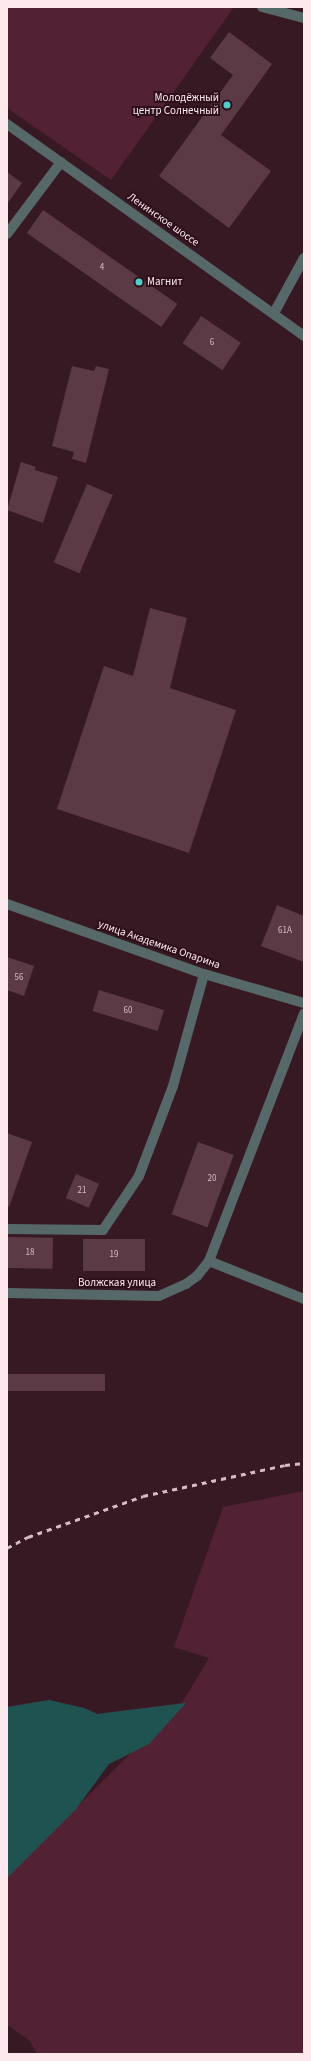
<!DOCTYPE html>
<meta charset="utf-8">
<style>
body{margin:0}
#map{position:relative;width:311px;height:2061px;overflow:hidden;background:#371924;font-family:"Source Sans 3",sans-serif}
div>[style]{position:absolute}
[style*='--x']{left:calc(var(--x)*1px);top:calc(var(--y)*1px);width:calc(var(--w)*1px);rotate:calc(var(--a)*1deg)}
.green>*{inset:0;background:#532134}
.water>*{inset:0;background:#1f5352}
.building>*{inset:0;background:#5c3a45;transform-origin:0 0}
.minor>*{height:10px;margin:-5px;padding:0 5px;transform-origin:5px;border-radius:5px;background:#566968}
.rail>*{height:3px;margin-top:-1.5px;transform-origin:0;background:repeating-linear-gradient(90deg,#d3bcc3 0 5px,transparent 0 10px)}
.dots>*{width:11px;height:11px;translate:-50% -50%;box-sizing:border-box;border:2px solid #2d101b;border-radius:50%}
span{translate:-50% -50%;white-space:nowrap;text-align:center;line-height:1.15;-webkit-text-stroke:4px #2d101b;paint-order:stroke}
.number-label{font-size:9px;color:#d5bcc4}
.number-label span{-webkit-text-stroke-width:0}
.poi-label{font-size:11px;color:#fde8ee}
.right{translate:-100% -50%;text-align:right}
.left{translate:0 -50%;text-align:left}
.street-label{font-size:11px;color:#fde8ee}
.frame{position:absolute;inset:0;border:8px solid #fde8ee;pointer-events:none}
</style>
<div id="map">
<div class="green">
<i style="clip-path:polygon(7px 7px,234px 7px,111px 180px,7px 108px)"></i>
<i style="clip-path:polygon(304px 1491px,304px 2054px,37px 2054px,30px 2041px,9px 2026px,7px 2029px,7px 1876px,131px 1753px,109px 1764px,7px 1707px,49px 1700px,84px 1708px,97px 1714px,182px 1703px,209px 1658px,174px 1647px,223px 1507px)"></i>
</div>
<div class="water">
<i style="clip-path:polygon(49px 1700px,84px 1708px,97px 1714px,186px 1703px,149px 1744px,109px 1764px,76px 1809px,7px 1878px,7px 1707px)"></i>
</div>
<div class="building">
<i style="clip-path:polygon(229px 32px,272px 64px,221px 135px,271px 171px,229px 228px,159px 176px,233px 75px,210px 58px)"></i>
<i style="clip-path:polygon(7px 172px,22px 183px,7px 204px)"></i>
<i style="left:43px;top:210px;width:164px;height:28px;rotate:35deg"></i>
<i style="left:201px;top:316px;width:48px;height:33px;rotate:34deg"></i>
<i style="clip-path:polygon(72px 366px,94px 371px,96px 366px,109px 369px,86px 463px,72px 459px,74px 452px,52px 446px)"></i>
<i style="clip-path:polygon(21px 462px,36px 467px,35px 470px,58px 477px,43px 523px,7px 510px)"></i>
<i style="left:87px;top:484px;width:28px;height:85px;rotate:23deg"></i>
<i style="clip-path:polygon(150px 608px,187px 618px,170px 688px,236px 710px,189px 853px,57px 809px,104px 666px,133px 676px)"></i>
<i style="clip-path:polygon(277px 905px,304px 916px,304px 962px,261px 946px)"></i>
<i style="clip-path:polygon(7px 957px,34px 966px,24px 996px,7px 990px)"></i>
<i style="left:99px;top:990px;width:68px;height:22px;rotate:17deg"></i>
<i style="clip-path:polygon(7px 1133px,32px 1142px,9px 1207px,7px 1206px)"></i>
<i style="left:198px;top:1142px;width:38px;height:77px;rotate:20deg"></i>
<i style="left:76px;top:1174px;width:25px;height:26px;rotate:23deg"></i>
<i style="left:7px;top:1237px;width:46px;height:31px;rotate:1deg"></i>
<i style="left:83px;top:1239px;width:62px;height:32px"></i>
<i style="left:7px;top:1374px;width:98px;height:17px"></i>
</div>
<div class="minor">
<i style="--x:262;--y:7;--w:43;--a:14.7"></i>
<i style="--x:7;--y:124;--w:365;--a:35.5"></i>
<i style="--x:7;--y:234;--w:90;--a:-53.1"></i>
<i style="--x:274;--y:313;--w:63;--a:-61.4"></i>
<i style="--x:7;--y:904;--w:209;--a:19.6"></i>
<i style="--x:204;--y:974;--w:104;--a:16.2"></i>
<i style="--x:7;--y:1229;--w:96;--a:0.6"></i>
<i style="--x:103;--y:1230;--w:65;--a:-56.3"></i>
<i style="--x:139;--y:1176;--w:96;--a:-69.3"></i>
<i style="--x:173;--y:1086;--w:116;--a:-74.5"></i>
<i style="--x:209;--y:1261;--w:265;--a:-69"></i>
<i style="--x:7;--y:1293;--w:152;--a:1.1"></i>
<i style="--x:159;--y:1296;--w:30;--a:-24"></i>
<i style="--x:186;--y:1284;--w:14;--a:-36"></i>
<i style="--x:197;--y:1276;--w:19;--a:-51"></i>
<i style="--x:209;--y:1261;--w:102;--a:21.8"></i>
</div>
<div class="rail">
<i style="--x:7;--y:1548;--w:24;--a:-28"></i>
<i style="--x:28;--y:1537;--w:122;--a:-19.6"></i>
<i style="--x:143;--y:1496;--w:145;--a:-12.3"></i>
<i style="--x:285;--y:1465;--w:19;--a:-6"></i>
</div>
<div class="dots">
<i style="left:227px;top:105px;background:#53cdca"></i>
<i style="left:139px;top:282px;background:#53cdca"></i>
</div>
<div class="number-label">
<span style="left:102px;top:268px">4</span>
<span style="left:212px;top:343px">6</span>
<span style="left:285px;top:931px">61А</span>
<span style="left:19px;top:978px">56</span>
<span style="left:128px;top:1011px">60</span>
<span style="left:212px;top:1179px">20</span>
<span style="left:82px;top:1191px">21</span>
<span style="left:30px;top:1253px">18</span>
<span style="left:114px;top:1255px">19</span>
</div>
<div class="poi-label">
<span class="right" style="left:219px;top:105px">Молодёжный<br>центр Солнечный</span>
<span class="left" style="left:147px;top:282px">Магнит</span>
</div>
<div class="street-label">
<span style="left:163px;top:220px;rotate:35deg">Ленинское шоссе</span>
<span style="left:159px;top:945px;rotate:19deg">улица Академика Опарина</span>
<span style="left:117px;top:1283px">Волжская улица</span>
</div>
<div class="frame"></div>
</div>
